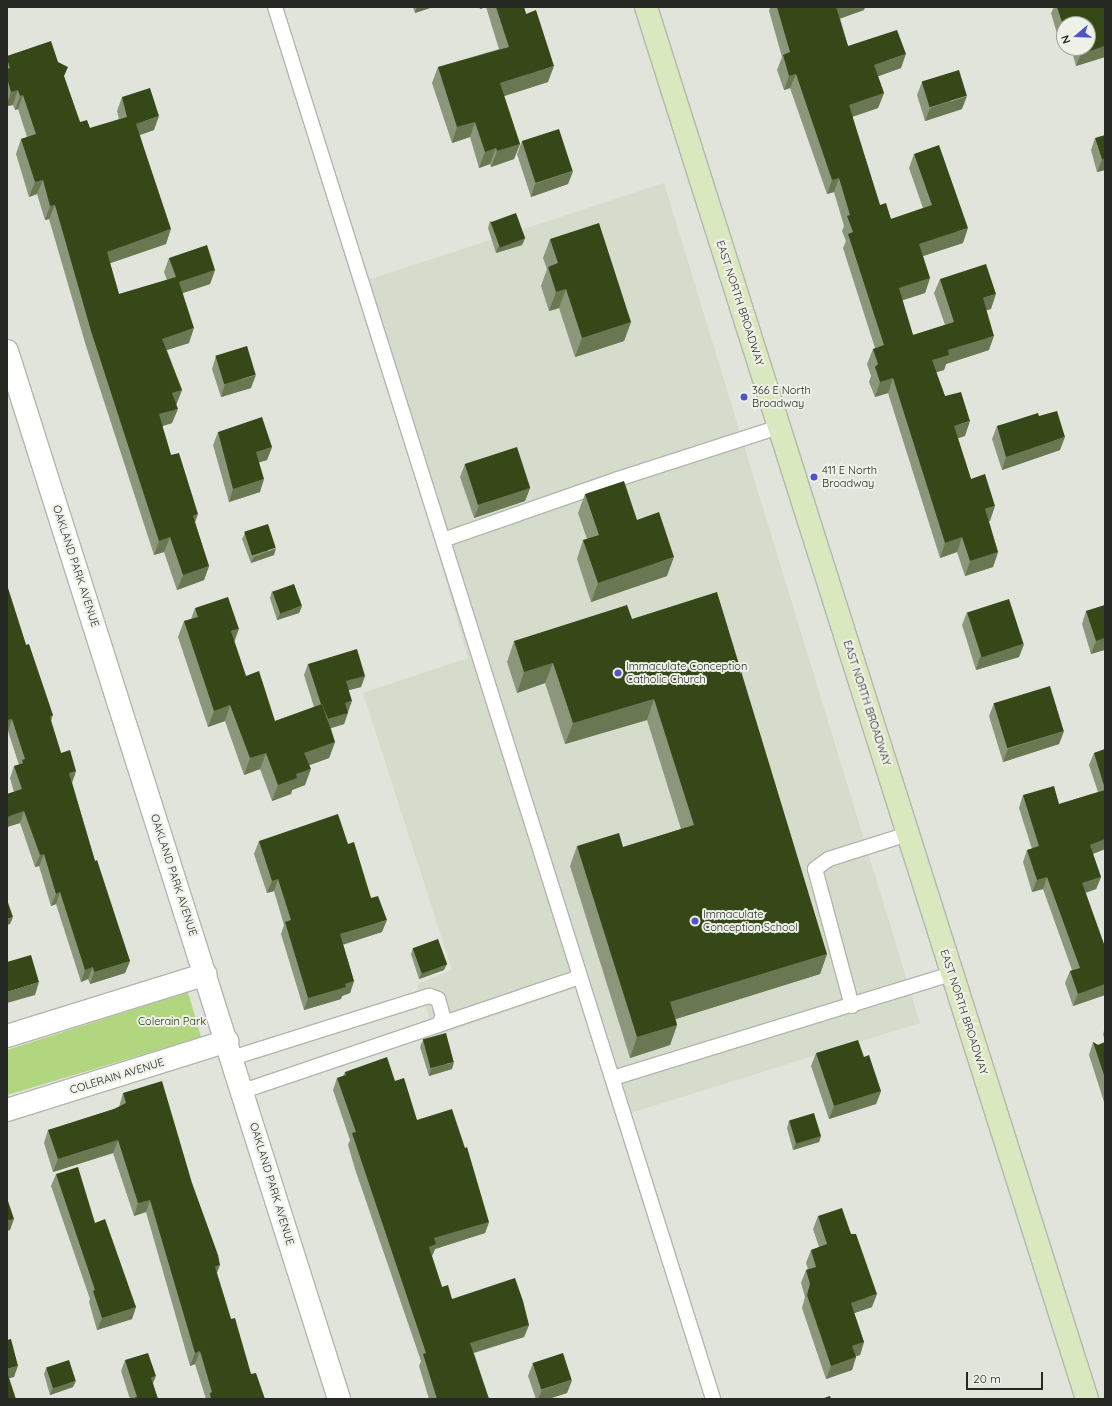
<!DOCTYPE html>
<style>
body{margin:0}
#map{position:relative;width:1112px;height:1406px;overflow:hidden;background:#e0e4db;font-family:Quicksand,sans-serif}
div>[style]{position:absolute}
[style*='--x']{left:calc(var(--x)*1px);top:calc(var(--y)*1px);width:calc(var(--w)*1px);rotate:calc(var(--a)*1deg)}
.built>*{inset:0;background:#d5dccc}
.green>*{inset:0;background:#b2d67f}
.roads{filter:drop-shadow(1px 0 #b2b6ad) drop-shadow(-1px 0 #b2b6ad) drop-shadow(0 1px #b2b6ad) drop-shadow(0 -1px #b2b6ad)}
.lane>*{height:14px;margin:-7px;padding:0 7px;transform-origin:7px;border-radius:7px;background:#fff}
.street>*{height:22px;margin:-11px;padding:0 11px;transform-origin:11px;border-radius:11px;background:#fff}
.secondary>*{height:22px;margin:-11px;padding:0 11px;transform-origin:11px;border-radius:11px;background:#dae8bf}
.wall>*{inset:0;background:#8b967a}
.shaded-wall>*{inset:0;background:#697752}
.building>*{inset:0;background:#364818;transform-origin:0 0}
.dots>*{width:11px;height:11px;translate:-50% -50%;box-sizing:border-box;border:2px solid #edf1e8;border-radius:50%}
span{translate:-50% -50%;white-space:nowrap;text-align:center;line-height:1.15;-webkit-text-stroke:4px #edf1e8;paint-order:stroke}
.street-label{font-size:11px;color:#262824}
.poi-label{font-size:11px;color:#262824}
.left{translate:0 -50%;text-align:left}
.park-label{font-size:11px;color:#283610}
.frame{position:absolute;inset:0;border:8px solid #262824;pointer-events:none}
.north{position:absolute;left:1056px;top:16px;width:40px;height:40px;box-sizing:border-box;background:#edf1e8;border:1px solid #9da19a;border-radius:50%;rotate:251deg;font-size:11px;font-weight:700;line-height:16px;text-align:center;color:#262824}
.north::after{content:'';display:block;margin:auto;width:14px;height:18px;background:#5153c9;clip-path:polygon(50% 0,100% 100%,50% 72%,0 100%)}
.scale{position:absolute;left:966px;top:1372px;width:77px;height:18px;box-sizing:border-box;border:2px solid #262824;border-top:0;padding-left:5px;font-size:12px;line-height:14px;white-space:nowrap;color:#262824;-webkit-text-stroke:3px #edf1e8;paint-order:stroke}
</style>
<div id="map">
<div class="built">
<i style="clip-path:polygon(664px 183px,920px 1023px,624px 1115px,583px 985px,436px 1036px,417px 984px,452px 970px,363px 693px,468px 658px,362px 282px)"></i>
</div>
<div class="green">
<i style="clip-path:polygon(188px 992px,201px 1037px,7px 1095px,7px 1050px)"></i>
</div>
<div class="roads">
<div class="lane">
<i style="--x:275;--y:7;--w:1459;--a:72.53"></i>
<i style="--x:443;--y:540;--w:185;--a:-19.2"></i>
<i style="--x:618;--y:479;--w:169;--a:-17.9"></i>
<i style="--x:852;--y:1006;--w:142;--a:-105.1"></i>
<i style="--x:815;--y:869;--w:17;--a:-36"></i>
<i style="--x:829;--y:859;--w:83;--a:-17.6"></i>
<i style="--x:438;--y:1025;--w:150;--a:-18.7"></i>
<i style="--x:232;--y:1058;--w:207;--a:-17.5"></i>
<i style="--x:429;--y:996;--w:9;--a:18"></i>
<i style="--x:438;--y:999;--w:19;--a:74"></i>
<i style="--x:443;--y:1017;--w:9;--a:122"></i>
<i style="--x:438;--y:1025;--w:206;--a:161.3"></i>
<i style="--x:613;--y:1078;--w:355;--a:-17.1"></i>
</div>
<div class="street">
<i style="--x:7;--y:351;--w:1099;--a:72.42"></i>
<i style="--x:7;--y:1036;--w:208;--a:-17.3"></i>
<i style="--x:7;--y:1110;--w:231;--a:-17.4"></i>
</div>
<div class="secondary">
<i style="--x:646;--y:7;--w:1460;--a:72.42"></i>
</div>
</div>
<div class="wall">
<i style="clip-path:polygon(413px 7px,433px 7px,415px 13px)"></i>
<i style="clip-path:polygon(479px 7px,524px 7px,548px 82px,504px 96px,520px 144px,514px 159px,491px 167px,490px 164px,479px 168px,470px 137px,452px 143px,432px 83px,438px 67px,499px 49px,486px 7px,480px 9px)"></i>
<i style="clip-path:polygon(770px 7px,865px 7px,864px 10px,840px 18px,848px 46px,901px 68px,878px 76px,884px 93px,878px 108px,852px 117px,880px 205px,891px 219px,923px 208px,909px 168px,914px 154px,963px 243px,923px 256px,930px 278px,925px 293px,902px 300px,913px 335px,945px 325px,934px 293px,940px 279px,991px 309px,986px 310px,989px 350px,946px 364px,944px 370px,936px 372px,945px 396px,965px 436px,958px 438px,971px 479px,990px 521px,989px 521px,998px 552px,993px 567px,965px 576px,957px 552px,940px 558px,888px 393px,875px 397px,869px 382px,871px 376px,867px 364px,873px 349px,875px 348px,843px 248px,846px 241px,842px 231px,844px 226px,834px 192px,827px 194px,790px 88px,784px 90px,777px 70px,782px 57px,769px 11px)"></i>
<i style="clip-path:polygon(1054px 7px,1105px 7px,1105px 57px,1076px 66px,1071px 48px,1088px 48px,1088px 24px,1064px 24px,1058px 37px,1051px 13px)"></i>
<i style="clip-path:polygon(7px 56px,58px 62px,64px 77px,80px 122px,90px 128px,119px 119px,117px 111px,122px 97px,154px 130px,140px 135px,166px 244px,110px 263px,119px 294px,167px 280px,164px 272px,169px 258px,215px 270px,210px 284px,183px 293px,189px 343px,167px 350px,182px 390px,176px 405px,172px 423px,162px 426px,171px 455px,195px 522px,209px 566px,204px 580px,177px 590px,164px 552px,154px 555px,86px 346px,49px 219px,45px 220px,37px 194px,29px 197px,16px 154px,21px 139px,27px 137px,18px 109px,15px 110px,13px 105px,7px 106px)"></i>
<i style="clip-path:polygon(922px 82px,962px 109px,925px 121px,917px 95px)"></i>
<i style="clip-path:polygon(1095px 138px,1105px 170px,1097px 172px,1091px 150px)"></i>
<i style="clip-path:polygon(522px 141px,573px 171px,568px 184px,531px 197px,517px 154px)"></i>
<i style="clip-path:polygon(490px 221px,525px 238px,522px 245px,496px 253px,488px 228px)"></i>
<i style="clip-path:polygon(550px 239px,631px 322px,624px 341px,575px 357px,559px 308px,549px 311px,541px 286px,547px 269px,543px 258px)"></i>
<i style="clip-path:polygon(216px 356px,251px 388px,221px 397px,212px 369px)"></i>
<i style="clip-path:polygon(1039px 416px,1060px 450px,1002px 470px,992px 439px,997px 426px)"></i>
<i style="clip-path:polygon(218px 432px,272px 447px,267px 460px,259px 462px,260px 492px,229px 502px,213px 445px)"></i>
<i style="clip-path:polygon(465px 464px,530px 488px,525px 501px,474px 518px,460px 477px)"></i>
<i style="clip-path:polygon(585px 494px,637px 520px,667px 576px,591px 602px,577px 559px,583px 540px,587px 539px,578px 513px)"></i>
<i style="clip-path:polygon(245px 533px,274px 555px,251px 563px,242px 539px)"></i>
<i style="clip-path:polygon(7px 585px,61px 753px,76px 771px,72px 782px,95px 861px,130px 961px,125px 973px,90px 984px,88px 979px,81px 982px,56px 904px,51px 906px,39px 866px,35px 867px,20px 823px,7px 827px,7px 794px,14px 792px,10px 778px,14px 766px,19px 765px,8px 731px,7px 731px)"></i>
<i style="clip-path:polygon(272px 591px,302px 606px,299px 613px,277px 620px,270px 598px)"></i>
<i style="clip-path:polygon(1105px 605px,1105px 653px,1104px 650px,1091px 654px,1082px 624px,1086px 611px)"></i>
<i style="clip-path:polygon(195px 608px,234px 641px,246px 676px,275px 721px,314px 707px,304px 675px,308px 664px,365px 676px,361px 687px,349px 690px,348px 712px,344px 724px,331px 728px,335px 742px,329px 758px,309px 765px,305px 785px,292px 790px,291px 794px,272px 801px,260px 769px,244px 775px,225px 721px,208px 727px,178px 637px,184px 621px,191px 619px)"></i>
<i style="clip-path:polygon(967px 612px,1024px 644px,1019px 657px,976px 670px,962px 625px)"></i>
<i style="clip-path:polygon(632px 619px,827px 954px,820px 974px,676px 1019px,677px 1025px,670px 1045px,630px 1058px,570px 866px,577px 846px,623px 847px,681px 829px,647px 720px,565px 744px,545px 683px,517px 693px,507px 662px,514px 641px)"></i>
<i style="clip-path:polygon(994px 703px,1064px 731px,1059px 744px,1003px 762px,989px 716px)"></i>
<i style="clip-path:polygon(1105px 749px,1105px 849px,1093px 854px,1101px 877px,1096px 889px,1086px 893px,1105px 947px,1105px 995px,1073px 1006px,1065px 983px,1070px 971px,1072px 970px,1043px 889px,1032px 892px,1023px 862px,1027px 850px,1032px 849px,1019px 808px,1023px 795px,1059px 804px,1098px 792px,1089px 765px,1094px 753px)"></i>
<i style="clip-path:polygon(259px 841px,348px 844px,371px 898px,382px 932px,343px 944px,354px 981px,350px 993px,342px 996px,341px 999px,304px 1010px,281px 934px,284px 925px,274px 891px,267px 893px,254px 854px)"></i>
<i style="clip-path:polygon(413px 948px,444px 970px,419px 979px,411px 954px)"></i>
<i style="clip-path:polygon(1105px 1028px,1105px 1041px,1103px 1034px)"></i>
<i style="clip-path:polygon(423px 1040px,452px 1069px,429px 1076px,420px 1047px)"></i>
<i style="clip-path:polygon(1093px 1042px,1098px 1045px,1105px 1042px,1105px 1105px,1089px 1055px)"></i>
<i style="clip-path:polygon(816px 1053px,864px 1057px,881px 1091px,876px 1104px,829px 1119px,811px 1066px)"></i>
<i style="clip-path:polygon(345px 1072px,395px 1081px,417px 1120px,489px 1222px,485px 1233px,435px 1249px,432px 1256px,442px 1287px,452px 1299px,529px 1325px,524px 1337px,474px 1353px,489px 1399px,429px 1399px,419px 1366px,421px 1361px,355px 1169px,348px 1145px,350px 1140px,333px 1090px,337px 1078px,343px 1076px)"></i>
<i style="clip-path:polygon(123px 1093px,217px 1273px,231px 1319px,251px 1374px,265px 1399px,206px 1399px,195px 1364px,190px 1366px,146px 1212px,134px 1216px,113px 1153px,53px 1172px,44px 1143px,48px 1130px,114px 1109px,119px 1107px)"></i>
<i style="clip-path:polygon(789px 1121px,821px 1136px,819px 1142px,793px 1150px,787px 1128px)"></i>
<i style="clip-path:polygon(56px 1174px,136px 1307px,132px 1319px,97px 1330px,89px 1302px,90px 1299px,51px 1186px)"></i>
<i style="clip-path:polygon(818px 1216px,872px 1307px,854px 1313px,864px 1342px,860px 1355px,856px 1356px,856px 1357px,852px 1370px,826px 1379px,802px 1308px,805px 1297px,801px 1283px,806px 1270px,808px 1269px,806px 1263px,811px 1250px,819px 1247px,813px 1229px)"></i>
<i style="clip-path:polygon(125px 1360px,153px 1383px,158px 1399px,130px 1399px,121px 1371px)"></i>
<i style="clip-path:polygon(533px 1363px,572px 1380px,567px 1393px,548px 1399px,536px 1399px,528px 1376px)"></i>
<i style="clip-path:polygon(46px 1368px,73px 1387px,50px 1395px,44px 1374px)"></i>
</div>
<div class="shaded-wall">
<i style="clip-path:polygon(417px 7px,433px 7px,415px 13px)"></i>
<i style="clip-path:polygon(480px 7px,486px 7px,480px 9px)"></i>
<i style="clip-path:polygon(836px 7px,865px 7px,864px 10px,831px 22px)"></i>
<i style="clip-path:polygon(1064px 24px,1064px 35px,1058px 37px,1063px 25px)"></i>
<i style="clip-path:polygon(1105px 46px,1105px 57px,1076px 66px,1081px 54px)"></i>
<i style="clip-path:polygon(906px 54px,901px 68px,868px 80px,874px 65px)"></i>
<i style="clip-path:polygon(554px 66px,548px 82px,495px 99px,500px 83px)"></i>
<i style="clip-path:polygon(796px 74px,790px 88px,784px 90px,789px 76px)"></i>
<i style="clip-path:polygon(18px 90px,13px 105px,7px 106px,7px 104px,11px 92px)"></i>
<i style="clip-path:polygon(884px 93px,878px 108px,843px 120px,849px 105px)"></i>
<i style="clip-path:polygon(23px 95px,18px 109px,15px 110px,20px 96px)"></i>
<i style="clip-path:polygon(967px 96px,962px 109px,925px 121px,930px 108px)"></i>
<i style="clip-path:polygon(159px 116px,154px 130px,131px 138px,136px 124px)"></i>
<i style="clip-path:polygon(475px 122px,470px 137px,452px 143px,457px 127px)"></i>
<i style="clip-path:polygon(520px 144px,514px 159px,491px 167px,497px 151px)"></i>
<i style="clip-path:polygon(496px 148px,490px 164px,479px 168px,485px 152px)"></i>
<i style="clip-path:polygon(1105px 159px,1105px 170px,1097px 172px,1102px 160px)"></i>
<i style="clip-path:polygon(573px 171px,568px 184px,531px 197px,535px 184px)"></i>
<i style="clip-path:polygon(839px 178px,834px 192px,827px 194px,832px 180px)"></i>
<i style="clip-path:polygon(43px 180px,37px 194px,29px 197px,35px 182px)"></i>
<i style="clip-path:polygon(55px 205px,49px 219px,45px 220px,50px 206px)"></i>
<i style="clip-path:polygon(968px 228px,963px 243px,914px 259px,919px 244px)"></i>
<i style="clip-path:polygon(171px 229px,166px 244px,102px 266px,107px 252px)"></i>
<i style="clip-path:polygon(525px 238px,522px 245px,496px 253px,498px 247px)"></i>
<i style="clip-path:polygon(215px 270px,210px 284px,174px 296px,179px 282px)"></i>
<i style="clip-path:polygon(930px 278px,925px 293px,894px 303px,899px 288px)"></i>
<i style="clip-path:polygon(566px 289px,559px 308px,549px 311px,556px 292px)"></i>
<i style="clip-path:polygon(996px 294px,991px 309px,977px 313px,983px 298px)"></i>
<i style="clip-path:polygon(631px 322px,624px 341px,575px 357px,582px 338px)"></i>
<i style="clip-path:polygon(194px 328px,189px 343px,157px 353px,162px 339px)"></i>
<i style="clip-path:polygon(994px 336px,989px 350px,946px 364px,944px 370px,927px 375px,932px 360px,948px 350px)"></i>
<i style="clip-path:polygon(256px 375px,251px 388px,221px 397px,225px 384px)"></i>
<i style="clip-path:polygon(893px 378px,888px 393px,875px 397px,880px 382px)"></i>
<i style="clip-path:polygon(182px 390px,176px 405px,172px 393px)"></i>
<i style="clip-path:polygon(178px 409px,172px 423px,154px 429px,159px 414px)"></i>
<i style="clip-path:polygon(970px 421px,965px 436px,949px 441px,954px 426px)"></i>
<i style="clip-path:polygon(1065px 437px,1060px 450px,1002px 470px,1006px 457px)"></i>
<i style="clip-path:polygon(272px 447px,267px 460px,251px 465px,256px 452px)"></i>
<i style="clip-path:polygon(264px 479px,260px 492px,229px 502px,233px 489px)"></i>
<i style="clip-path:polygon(530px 488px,525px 501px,474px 518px,479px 505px)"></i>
<i style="clip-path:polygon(995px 506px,990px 521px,980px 524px,985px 509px)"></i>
<i style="clip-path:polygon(198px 514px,193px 528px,193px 516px)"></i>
<i style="clip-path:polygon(170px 537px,164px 552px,154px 555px,159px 541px)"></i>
<i style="clip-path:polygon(962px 537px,957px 552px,940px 558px,945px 543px)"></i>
<i style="clip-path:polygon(276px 548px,274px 555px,251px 563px,254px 557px)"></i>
<i style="clip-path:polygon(998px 552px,993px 567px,965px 576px,970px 561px)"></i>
<i style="clip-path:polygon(674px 557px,667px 576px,591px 602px,598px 583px)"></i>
<i style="clip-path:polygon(209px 566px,204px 580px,177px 590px,183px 575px)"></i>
<i style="clip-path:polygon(302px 606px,299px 613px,277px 620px,280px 613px)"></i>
<i style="clip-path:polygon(239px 629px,233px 645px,231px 631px)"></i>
<i style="clip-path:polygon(1105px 638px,1105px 647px,1104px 650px,1091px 654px,1096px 641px)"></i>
<i style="clip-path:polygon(1024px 644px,1019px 657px,976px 670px,980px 657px)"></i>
<i style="clip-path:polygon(553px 663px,545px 683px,517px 693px,524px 672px)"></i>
<i style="clip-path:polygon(365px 676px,361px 687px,342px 692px,346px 681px)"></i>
<i style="clip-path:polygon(654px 699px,647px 720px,565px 744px,573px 723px)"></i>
<i style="clip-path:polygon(352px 701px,348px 712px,341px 714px,345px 703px)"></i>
<i style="clip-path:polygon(230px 705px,225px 721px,208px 727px,214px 711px)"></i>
<i style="clip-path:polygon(348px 713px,344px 724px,322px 731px,326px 720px)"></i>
<i style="clip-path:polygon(53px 715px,49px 727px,50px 717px)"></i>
<i style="clip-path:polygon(12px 719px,8px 731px,7px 731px,7px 720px)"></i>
<i style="clip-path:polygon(1064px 731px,1059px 744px,1003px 762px,1008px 749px)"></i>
<i style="clip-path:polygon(335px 742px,329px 758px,299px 769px,304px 753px)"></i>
<i style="clip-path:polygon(266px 753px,260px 769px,244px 775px,250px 758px)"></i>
<i style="clip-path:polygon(311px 769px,305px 785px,292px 790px,291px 794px,272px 801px,278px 785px,296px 774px)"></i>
<i style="clip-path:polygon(76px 771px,72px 783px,69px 773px)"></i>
<i style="clip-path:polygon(24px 811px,20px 823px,7px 827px,7px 817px)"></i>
<i style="clip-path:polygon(1105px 839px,1105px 849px,1085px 857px,1090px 845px)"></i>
<i style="clip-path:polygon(44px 854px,39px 866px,35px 867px,40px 855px)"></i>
<i style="clip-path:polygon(1047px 877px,1043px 889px,1032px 892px,1037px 880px)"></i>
<i style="clip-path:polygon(1101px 877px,1096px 889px,1078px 895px,1082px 883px)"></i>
<i style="clip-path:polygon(278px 879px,274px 891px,267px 893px,272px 881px)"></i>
<i style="clip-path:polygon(60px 892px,56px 904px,51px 906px,56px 894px)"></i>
<i style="clip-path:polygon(13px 917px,10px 924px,7px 925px,7px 919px)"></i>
<i style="clip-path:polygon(387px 920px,382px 932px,336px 947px,340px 934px)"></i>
<i style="clip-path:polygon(827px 954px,820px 974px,663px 1023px,670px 1002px)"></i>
<i style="clip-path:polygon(130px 961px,125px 973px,90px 984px,94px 972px)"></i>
<i style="clip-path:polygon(447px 964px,444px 970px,419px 979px,422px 972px)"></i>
<i style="clip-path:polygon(93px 967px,88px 979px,81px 982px,85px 970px)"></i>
<i style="clip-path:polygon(354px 981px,350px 993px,342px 996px,341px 999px,304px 1010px,308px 998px,345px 984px)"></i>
<i style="clip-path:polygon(39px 982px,35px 995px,7px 1003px,7px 992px)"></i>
<i style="clip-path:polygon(1105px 984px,1105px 995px,1073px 1006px,1078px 994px)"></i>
<i style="clip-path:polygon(677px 1025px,670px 1045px,630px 1058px,637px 1037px)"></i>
<i style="clip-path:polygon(454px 1062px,452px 1069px,429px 1076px,431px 1069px)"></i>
<i style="clip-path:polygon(881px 1091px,876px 1104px,829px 1119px,834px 1106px)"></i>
<i style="clip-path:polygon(821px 1136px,819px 1142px,793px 1150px,796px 1143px)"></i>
<i style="clip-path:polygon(118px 1140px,113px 1153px,53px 1172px,58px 1159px)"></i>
<i style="clip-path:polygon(150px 1200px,146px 1212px,134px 1216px,138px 1203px)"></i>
<i style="clip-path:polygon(14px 1219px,10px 1230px,7px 1231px,7px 1221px)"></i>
<i style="clip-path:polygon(489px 1222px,485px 1233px,435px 1249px,432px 1256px,429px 1247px,434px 1238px)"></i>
<i style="clip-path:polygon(220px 1265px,215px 1278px,215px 1267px)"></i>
<i style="clip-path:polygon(877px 1294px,872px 1307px,846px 1316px,851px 1303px)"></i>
<i style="clip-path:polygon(136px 1307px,132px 1319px,97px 1330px,102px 1318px)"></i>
<i style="clip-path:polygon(529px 1325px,524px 1337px,466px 1355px,470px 1343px)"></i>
<i style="clip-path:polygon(864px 1342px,860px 1355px,848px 1359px,852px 1346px)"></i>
<i style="clip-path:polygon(200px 1351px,195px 1364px,190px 1366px,195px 1353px)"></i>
<i style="clip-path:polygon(856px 1357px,852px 1370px,826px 1379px,831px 1366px)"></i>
<i style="clip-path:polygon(18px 1366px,14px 1377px,7px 1379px,7px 1369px)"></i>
<i style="clip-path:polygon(156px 1376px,151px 1388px,151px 1378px)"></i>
<i style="clip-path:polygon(572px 1380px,567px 1393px,548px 1399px,538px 1399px,542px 1390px)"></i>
<i style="clip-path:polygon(76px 1381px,73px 1387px,50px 1395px,53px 1388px)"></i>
</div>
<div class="building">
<i style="clip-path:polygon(496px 7px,524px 7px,526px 14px,536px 10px,554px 66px,500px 83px,520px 144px,497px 151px,496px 148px,485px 152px,475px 122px,457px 127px,438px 67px,509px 47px)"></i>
<i style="clip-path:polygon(777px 7px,836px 7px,848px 46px,897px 30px,906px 54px,874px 65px,884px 93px,849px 105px,880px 205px,886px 203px,891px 219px,932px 205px,914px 154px,939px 145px,968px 228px,919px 244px,930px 278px,899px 288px,913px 335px,954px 322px,940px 279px,986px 264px,996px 294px,983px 298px,994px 336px,948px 350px,949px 355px,932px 360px,945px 396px,961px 392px,970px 421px,954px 426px,971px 479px,985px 474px,995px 506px,985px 509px,998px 552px,970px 561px,962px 537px,945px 543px,893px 378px,880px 382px,875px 367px,878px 364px,873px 349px,884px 345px,848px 234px,853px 232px,847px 216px,850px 215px,839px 178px,832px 180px,796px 74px,789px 76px,783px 55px,790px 52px)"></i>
<i style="clip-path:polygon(1057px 7px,1105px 7px,1105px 46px,1081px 54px,1079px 48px,1088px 48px,1088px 24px,1073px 24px,1072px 22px,1063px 25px)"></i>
<i style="clip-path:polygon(51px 41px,58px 62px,68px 67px,64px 76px,80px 122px,87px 120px,90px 128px,127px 117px,122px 97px,150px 88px,159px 116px,136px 124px,171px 229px,107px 252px,119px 294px,176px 277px,169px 258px,207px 245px,215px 270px,179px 282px,194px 328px,162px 339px,182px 390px,172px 393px,178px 409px,159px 414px,171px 455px,179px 453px,198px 514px,193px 516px,209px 566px,183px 575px,170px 537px,159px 541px,91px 331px,55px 205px,50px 206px,43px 180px,35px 182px,21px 139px,36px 134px,23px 95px,20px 96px,18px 90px,11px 92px,7px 78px,7px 69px,10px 68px,7px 59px,7px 56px)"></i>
<i style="left:959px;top:70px;width:27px;height:39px;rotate:73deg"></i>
<i style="left:559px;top:129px;width:44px;height:39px;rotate:72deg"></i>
<i style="clip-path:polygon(1105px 135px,1105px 159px,1102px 160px,1095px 138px)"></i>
<i style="left:516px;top:213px;width:27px;height:27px;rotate:70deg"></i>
<i style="clip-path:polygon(599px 223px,631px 322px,582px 338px,566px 289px,556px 292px,548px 267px,558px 263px,550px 239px)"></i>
<i style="left:247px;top:346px;width:30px;height:33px;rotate:73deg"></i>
<i style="clip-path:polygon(1057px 411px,1065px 437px,1006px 457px,997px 426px,1038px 413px,1039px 416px)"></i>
<i style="clip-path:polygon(262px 417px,272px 447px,256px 452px,264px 479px,233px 489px,218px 432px)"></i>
<i style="left:517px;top:447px;width:43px;height:55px;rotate:72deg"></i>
<i style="clip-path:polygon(624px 481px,637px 520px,659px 512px,674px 557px,598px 583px,583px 540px,599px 535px,585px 494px)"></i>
<i style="left:268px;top:524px;width:25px;height:25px;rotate:72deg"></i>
<i style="left:294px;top:584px;width:23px;height:23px;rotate:70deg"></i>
<i style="clip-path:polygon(7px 585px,26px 645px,29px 644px,53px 715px,50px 717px,61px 753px,70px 750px,76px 771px,69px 773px,95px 861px,97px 860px,130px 961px,94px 972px,93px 967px,85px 970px,60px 892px,56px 894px,44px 854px,40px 855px,24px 811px,7px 817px,7px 794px,22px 789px,14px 766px,23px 763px,22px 760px,25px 759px,12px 719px,7px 720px)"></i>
<i style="clip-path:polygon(717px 592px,827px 954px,670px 1002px,677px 1025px,637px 1037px,577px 846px,619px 833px,623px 847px,694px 825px,654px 699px,573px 723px,553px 663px,524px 672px,514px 641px,627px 605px,632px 619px)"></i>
<i style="clip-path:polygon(228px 597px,239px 629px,231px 631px,246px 676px,259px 671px,275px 721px,322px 704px,335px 742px,304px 753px,311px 769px,296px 774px,297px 778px,278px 785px,266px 753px,250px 758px,230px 705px,214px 711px,184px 621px,198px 617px,195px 608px)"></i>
<i style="left:1009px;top:599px;width:47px;height:44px;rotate:72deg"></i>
<i style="clip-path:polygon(1105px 605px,1105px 638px,1096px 641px,1086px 611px)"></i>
<i style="clip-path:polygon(357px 649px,365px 676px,346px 681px,352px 701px,345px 703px,348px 713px,328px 719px,322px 704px,321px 704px,308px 664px)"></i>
<i style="left:1050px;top:686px;width:47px;height:59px;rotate:73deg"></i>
<i style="clip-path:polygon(1105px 749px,1105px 789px,1094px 753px)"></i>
<i style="clip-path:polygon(1054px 786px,1059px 804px,1105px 790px,1105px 839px,1090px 845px,1101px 877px,1082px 883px,1105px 947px,1105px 984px,1078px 994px,1070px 971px,1080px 968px,1047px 877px,1037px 880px,1027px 850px,1039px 846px,1023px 795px)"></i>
<i style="clip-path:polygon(338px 814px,348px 844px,354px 842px,371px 898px,378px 896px,387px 920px,340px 934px,354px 981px,345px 984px,346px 987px,308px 998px,285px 922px,291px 920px,278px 879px,272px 881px,259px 841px)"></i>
<i style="clip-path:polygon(7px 900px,13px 917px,7px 919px)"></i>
<i style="left:438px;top:939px;width:27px;height:27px;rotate:70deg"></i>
<i style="clip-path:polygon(31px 955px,39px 982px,7px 992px,7px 962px)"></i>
<i style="left:446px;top:1033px;width:30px;height:24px;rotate:75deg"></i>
<i style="clip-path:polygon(858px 1040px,864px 1057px,869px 1055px,881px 1091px,834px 1106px,816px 1053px)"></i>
<i style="clip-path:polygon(1093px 1042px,1098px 1045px,1105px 1042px,1105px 1078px)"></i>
<i style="clip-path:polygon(387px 1057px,395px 1081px,404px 1078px,417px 1120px,452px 1109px,465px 1148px,467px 1147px,489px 1222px,434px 1238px,436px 1244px,429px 1247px,442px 1287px,448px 1285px,452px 1299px,515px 1278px,523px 1301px,529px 1325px,470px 1343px,489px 1399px,437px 1399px,423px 1354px,426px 1353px,360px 1157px,352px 1133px,356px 1132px,337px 1078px,346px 1075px,345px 1072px)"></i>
<i style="clip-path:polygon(162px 1081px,192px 1183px,218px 1255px,220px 1265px,215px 1267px,231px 1319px,235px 1318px,251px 1374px,256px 1373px,265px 1399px,211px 1399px,210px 1393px,212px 1392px,200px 1351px,195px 1353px,150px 1200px,138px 1203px,118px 1140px,58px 1159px,48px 1130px,114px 1109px,126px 1103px,123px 1093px)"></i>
<i style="left:814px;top:1113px;width:24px;height:26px;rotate:73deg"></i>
<i style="clip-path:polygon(78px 1167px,95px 1223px,105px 1219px,136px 1307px,102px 1318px,93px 1291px,95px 1290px,56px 1174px)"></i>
<i style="clip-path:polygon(7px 1198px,14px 1219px,7px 1221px)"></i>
<i style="clip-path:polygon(842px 1208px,851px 1234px,856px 1234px,877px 1294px,851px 1303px,864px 1342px,852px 1346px,856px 1357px,831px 1366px,807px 1295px,810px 1284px,806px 1270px,816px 1267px,811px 1250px,827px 1244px,818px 1216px)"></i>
<i style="clip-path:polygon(11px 1339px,18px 1366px,7px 1369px,7px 1340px)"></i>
<i style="clip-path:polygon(148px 1353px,156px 1376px,151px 1378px,158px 1399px,131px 1399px,137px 1397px,125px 1360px)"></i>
<i style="left:563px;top:1353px;width:28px;height:32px;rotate:72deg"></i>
<i style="left:69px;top:1360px;width:22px;height:24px;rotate:72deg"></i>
<i style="clip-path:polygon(7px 1372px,16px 1399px,7px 1399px)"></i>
<i style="clip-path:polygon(830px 1396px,831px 1399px,821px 1399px)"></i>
</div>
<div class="dots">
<i style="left:744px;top:397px;background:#5153c9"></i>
<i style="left:814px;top:477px;background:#5153c9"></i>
<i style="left:618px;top:673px;background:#5153c9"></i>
<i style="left:695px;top:921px;background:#5153c9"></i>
</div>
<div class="street-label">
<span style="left:740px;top:303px;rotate:72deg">EAST NORTH BROADWAY</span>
<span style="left:76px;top:566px;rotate:72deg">OAKLAND PARK AVENUE</span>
<span style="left:867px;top:703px;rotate:72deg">EAST NORTH BROADWAY</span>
<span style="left:174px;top:875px;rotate:72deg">OAKLAND PARK AVENUE</span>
<span style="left:964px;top:1012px;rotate:72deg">EAST NORTH BROADWAY</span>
<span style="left:117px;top:1076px;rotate:-17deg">COLERAIN AVENUE</span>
<span style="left:272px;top:1184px;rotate:73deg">OAKLAND PARK AVENUE</span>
</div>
<div class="poi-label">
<span class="left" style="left:752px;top:397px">366 E North<br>Broadway</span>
<span class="left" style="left:822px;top:477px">411 E North<br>Broadway</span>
<span class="left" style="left:626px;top:673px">Immaculate Conception<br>Catholic Church</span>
<span class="left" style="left:703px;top:921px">Immaculate<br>Conception School</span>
</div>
<div class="park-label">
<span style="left:172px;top:1021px">Colerain Park</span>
</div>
<div class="frame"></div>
<div class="north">N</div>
<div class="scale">20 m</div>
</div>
